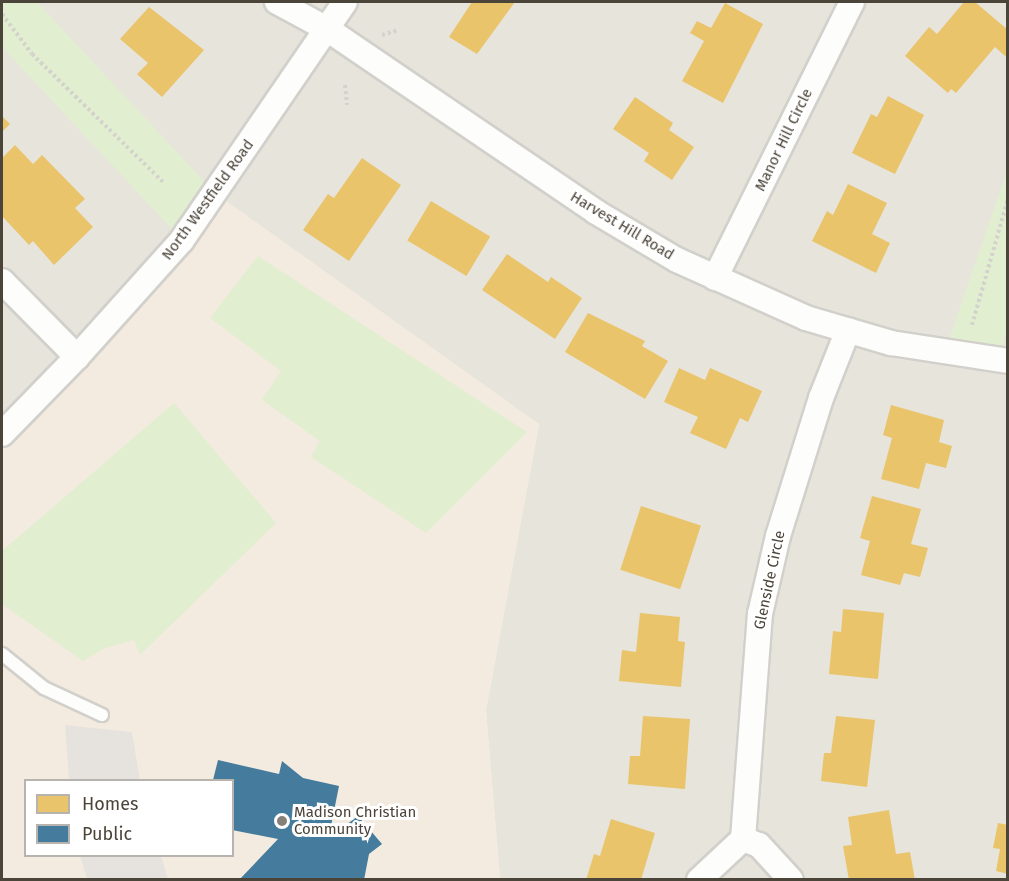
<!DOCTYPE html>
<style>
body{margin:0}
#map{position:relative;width:1009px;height:881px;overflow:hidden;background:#f4f2ee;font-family:"Fira Sans",sans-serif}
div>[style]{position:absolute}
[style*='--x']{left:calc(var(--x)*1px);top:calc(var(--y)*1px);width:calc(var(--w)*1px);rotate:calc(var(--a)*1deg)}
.residential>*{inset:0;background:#e7e4dc}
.commercial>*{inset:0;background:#f3ebdf}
.green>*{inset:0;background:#e1eecf}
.parking>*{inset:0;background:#e6e3df}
.homes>*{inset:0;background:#e9c46a;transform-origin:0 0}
.public>*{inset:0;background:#457b9d}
.path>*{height:4px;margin-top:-2px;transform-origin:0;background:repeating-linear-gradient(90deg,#d3d2cc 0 3px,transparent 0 6px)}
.roads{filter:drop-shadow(2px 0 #d2d0cb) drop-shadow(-2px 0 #d2d0cb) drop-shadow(0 2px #d2d0cb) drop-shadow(0 -2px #d2d0cb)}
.lane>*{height:12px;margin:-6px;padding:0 6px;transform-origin:6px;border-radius:6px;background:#fdfdfc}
.street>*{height:24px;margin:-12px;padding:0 12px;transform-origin:12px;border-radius:12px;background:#fdfdfc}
.dots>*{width:16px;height:16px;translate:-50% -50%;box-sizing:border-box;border:3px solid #fff;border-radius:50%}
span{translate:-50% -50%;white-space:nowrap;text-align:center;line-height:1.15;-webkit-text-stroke:6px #fff;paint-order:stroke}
.street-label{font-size:15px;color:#4b4439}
.poi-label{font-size:15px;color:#4b4439}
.left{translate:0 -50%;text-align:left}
.frame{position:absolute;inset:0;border:3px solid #4b4439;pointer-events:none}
.legend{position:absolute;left:24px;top:779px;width:210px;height:78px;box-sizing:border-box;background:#fff;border:2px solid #b7b4b0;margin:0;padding:8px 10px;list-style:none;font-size:18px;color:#4b4439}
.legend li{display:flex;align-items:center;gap:12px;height:30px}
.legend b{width:30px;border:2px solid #b7b4b0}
</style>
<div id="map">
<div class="residential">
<i style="clip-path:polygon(2px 2px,1007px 2px,1007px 879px,500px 879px,486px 710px,539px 424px,2px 434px)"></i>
</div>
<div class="commercial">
<i style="clip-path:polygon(evenodd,215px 193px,539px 424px,486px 710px,500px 879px,2px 880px,2px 434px,215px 193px,26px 780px,232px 780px,232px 856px,26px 856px,26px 780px)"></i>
</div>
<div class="green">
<i style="clip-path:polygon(2px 2px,37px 2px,215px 193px,182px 240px,2px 47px)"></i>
<i style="clip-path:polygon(1007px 171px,1008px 317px,1001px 360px,945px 351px)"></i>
<i style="clip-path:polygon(258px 256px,527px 432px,426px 533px,311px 457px,320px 441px,262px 400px,281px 371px,210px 318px)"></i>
<i style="clip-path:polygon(174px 403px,276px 523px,140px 655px,134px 640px,105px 648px,83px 661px,2px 604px,2px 551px)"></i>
</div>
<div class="parking">
<i style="clip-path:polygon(65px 725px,132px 732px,140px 780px,69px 780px)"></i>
<i style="clip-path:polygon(80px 856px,161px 856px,168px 879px,87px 879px)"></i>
</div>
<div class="homes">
<i style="clip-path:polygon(472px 2px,515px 2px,477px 54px,449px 37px)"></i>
<i style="clip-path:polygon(964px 2px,975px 2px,1008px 30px,1008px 54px,1005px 56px,995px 47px,956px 93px,951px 89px,948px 93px,905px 56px,929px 27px,937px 34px)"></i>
<i style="clip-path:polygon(725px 3px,763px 24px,723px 103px,682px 81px,704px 41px,690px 33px,697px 21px,711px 28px)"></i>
<i style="clip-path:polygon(149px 7px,204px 50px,162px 97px,137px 74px,148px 63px,120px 39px)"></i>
<i style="clip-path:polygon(888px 96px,924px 115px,895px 174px,852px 153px,871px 114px,877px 117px)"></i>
<i style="clip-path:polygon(635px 97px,673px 123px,669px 130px,694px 147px,672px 180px,644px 161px,649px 153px,613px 129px)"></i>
<i style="clip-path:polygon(2px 116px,10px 124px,2px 132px)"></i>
<i style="clip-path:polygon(15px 145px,33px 164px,42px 155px,85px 199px,75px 208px,93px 227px,54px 265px,33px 241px,29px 245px,2px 216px,2px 158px)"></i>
<i style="clip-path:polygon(362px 158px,401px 185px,349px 261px,303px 230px,328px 194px,334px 198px)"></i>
<i style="clip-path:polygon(848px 184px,887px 203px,872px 234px,890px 243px,876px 273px,812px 241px,827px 211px,833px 215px)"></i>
<i style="left:431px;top:201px;width:69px;height:46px;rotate:31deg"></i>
<i style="clip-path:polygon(507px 254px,548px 282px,551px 277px,582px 298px,555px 339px,482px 290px)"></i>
<i style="clip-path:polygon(588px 313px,645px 341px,642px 346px,668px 361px,645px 399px,565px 352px)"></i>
<i style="clip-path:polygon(679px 368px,705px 380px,710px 368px,762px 391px,748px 422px,740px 418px,726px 449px,690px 433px,698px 417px,664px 402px)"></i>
<i style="clip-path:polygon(891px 405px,944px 420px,939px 442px,952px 446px,946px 468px,926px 463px,919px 489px,881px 479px,892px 438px,883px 435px)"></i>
<i style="clip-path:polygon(872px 496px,921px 509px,911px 544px,928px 548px,920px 577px,904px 573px,900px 585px,861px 575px,870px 541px,860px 538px)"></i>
<i style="left:641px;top:506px;width:63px;height:67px;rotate:18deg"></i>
<i style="clip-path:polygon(843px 609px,884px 613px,878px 679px,829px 674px,833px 631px,841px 632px)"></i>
<i style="clip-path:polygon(640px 613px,680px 617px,678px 641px,685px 642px,681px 687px,619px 681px,622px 650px,636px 652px)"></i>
<i style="clip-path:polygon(643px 716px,690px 719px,685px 789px,628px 784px,630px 756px,640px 756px)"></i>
<i style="clip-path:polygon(836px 716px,875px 720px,867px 787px,821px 781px,824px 753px,831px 753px)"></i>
<i style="clip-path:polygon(889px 810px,896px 854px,910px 852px,915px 880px,849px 880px,843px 846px,852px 845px,848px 817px)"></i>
<i style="clip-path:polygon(611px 819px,655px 833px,641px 880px,586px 880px,594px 854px,600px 856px)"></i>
<i style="clip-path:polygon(998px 823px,1008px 825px,1008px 874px,996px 871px,1000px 849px,993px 848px)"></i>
</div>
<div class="public">
<i style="clip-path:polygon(218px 760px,279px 774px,282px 761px,303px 778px,339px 786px,331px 826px,342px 828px,358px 816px,382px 844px,369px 854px,364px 880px,239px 880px,278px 839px,232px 830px,232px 780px,213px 780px)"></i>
</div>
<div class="path">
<i style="--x:2;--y:14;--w:50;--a:53.1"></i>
<i style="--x:32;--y:54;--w:183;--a:44.3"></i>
<i style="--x:382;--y:35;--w:17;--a:-17"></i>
<i style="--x:345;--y:85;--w:20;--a:84"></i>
<i style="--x:972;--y:325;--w:131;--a:-74.1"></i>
</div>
<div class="roads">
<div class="lane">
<i style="--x:2;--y:654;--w:54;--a:39"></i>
<i style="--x:44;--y:688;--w:64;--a:25"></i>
</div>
<div class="street">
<i style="--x:277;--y:2;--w:57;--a:28.4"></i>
<i style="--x:327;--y:29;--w:325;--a:34.2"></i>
<i style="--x:596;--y:212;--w:94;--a:30.7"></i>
<i style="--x:677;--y:260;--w:141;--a:24.2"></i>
<i style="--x:806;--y:318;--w:89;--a:16.4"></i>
<i style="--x:891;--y:343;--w:118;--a:8.7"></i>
<i style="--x:715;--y:278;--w:308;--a:-63.6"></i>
<i style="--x:2;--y:281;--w:107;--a:45.4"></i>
<i style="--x:2;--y:434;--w:107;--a:-45.8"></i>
<i style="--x:77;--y:357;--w:157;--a:-48.1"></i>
<i style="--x:182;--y:240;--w:288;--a:-55.6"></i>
<i style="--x:743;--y:839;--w:226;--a:-85.7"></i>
<i style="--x:760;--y:614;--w:80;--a:-77"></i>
<i style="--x:778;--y:536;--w:145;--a:-72.7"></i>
<i style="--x:821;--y:398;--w:73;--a:-68.3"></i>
<i style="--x:699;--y:880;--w:60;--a:-43"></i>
<i style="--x:743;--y:839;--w:17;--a:21"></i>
<i style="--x:759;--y:845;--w:47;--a:47.6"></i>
</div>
</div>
<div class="dots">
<i style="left:282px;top:821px;background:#868178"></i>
</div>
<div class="street-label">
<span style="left:784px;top:140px;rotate:-64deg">Manor Hill Circle</span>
<span style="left:208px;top:200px;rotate:-54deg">North Westfield Road</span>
<span style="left:622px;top:226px;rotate:31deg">Harvest Hill Road</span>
<span style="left:770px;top:580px;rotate:-78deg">Glenside Circle</span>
</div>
<div class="poi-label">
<span class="left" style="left:294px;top:821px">Madison Christian<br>Community</span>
</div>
<div class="frame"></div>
<ul class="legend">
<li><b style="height:16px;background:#e9c46a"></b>Homes</li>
<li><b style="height:16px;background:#457b9d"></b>Public</li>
</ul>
</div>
